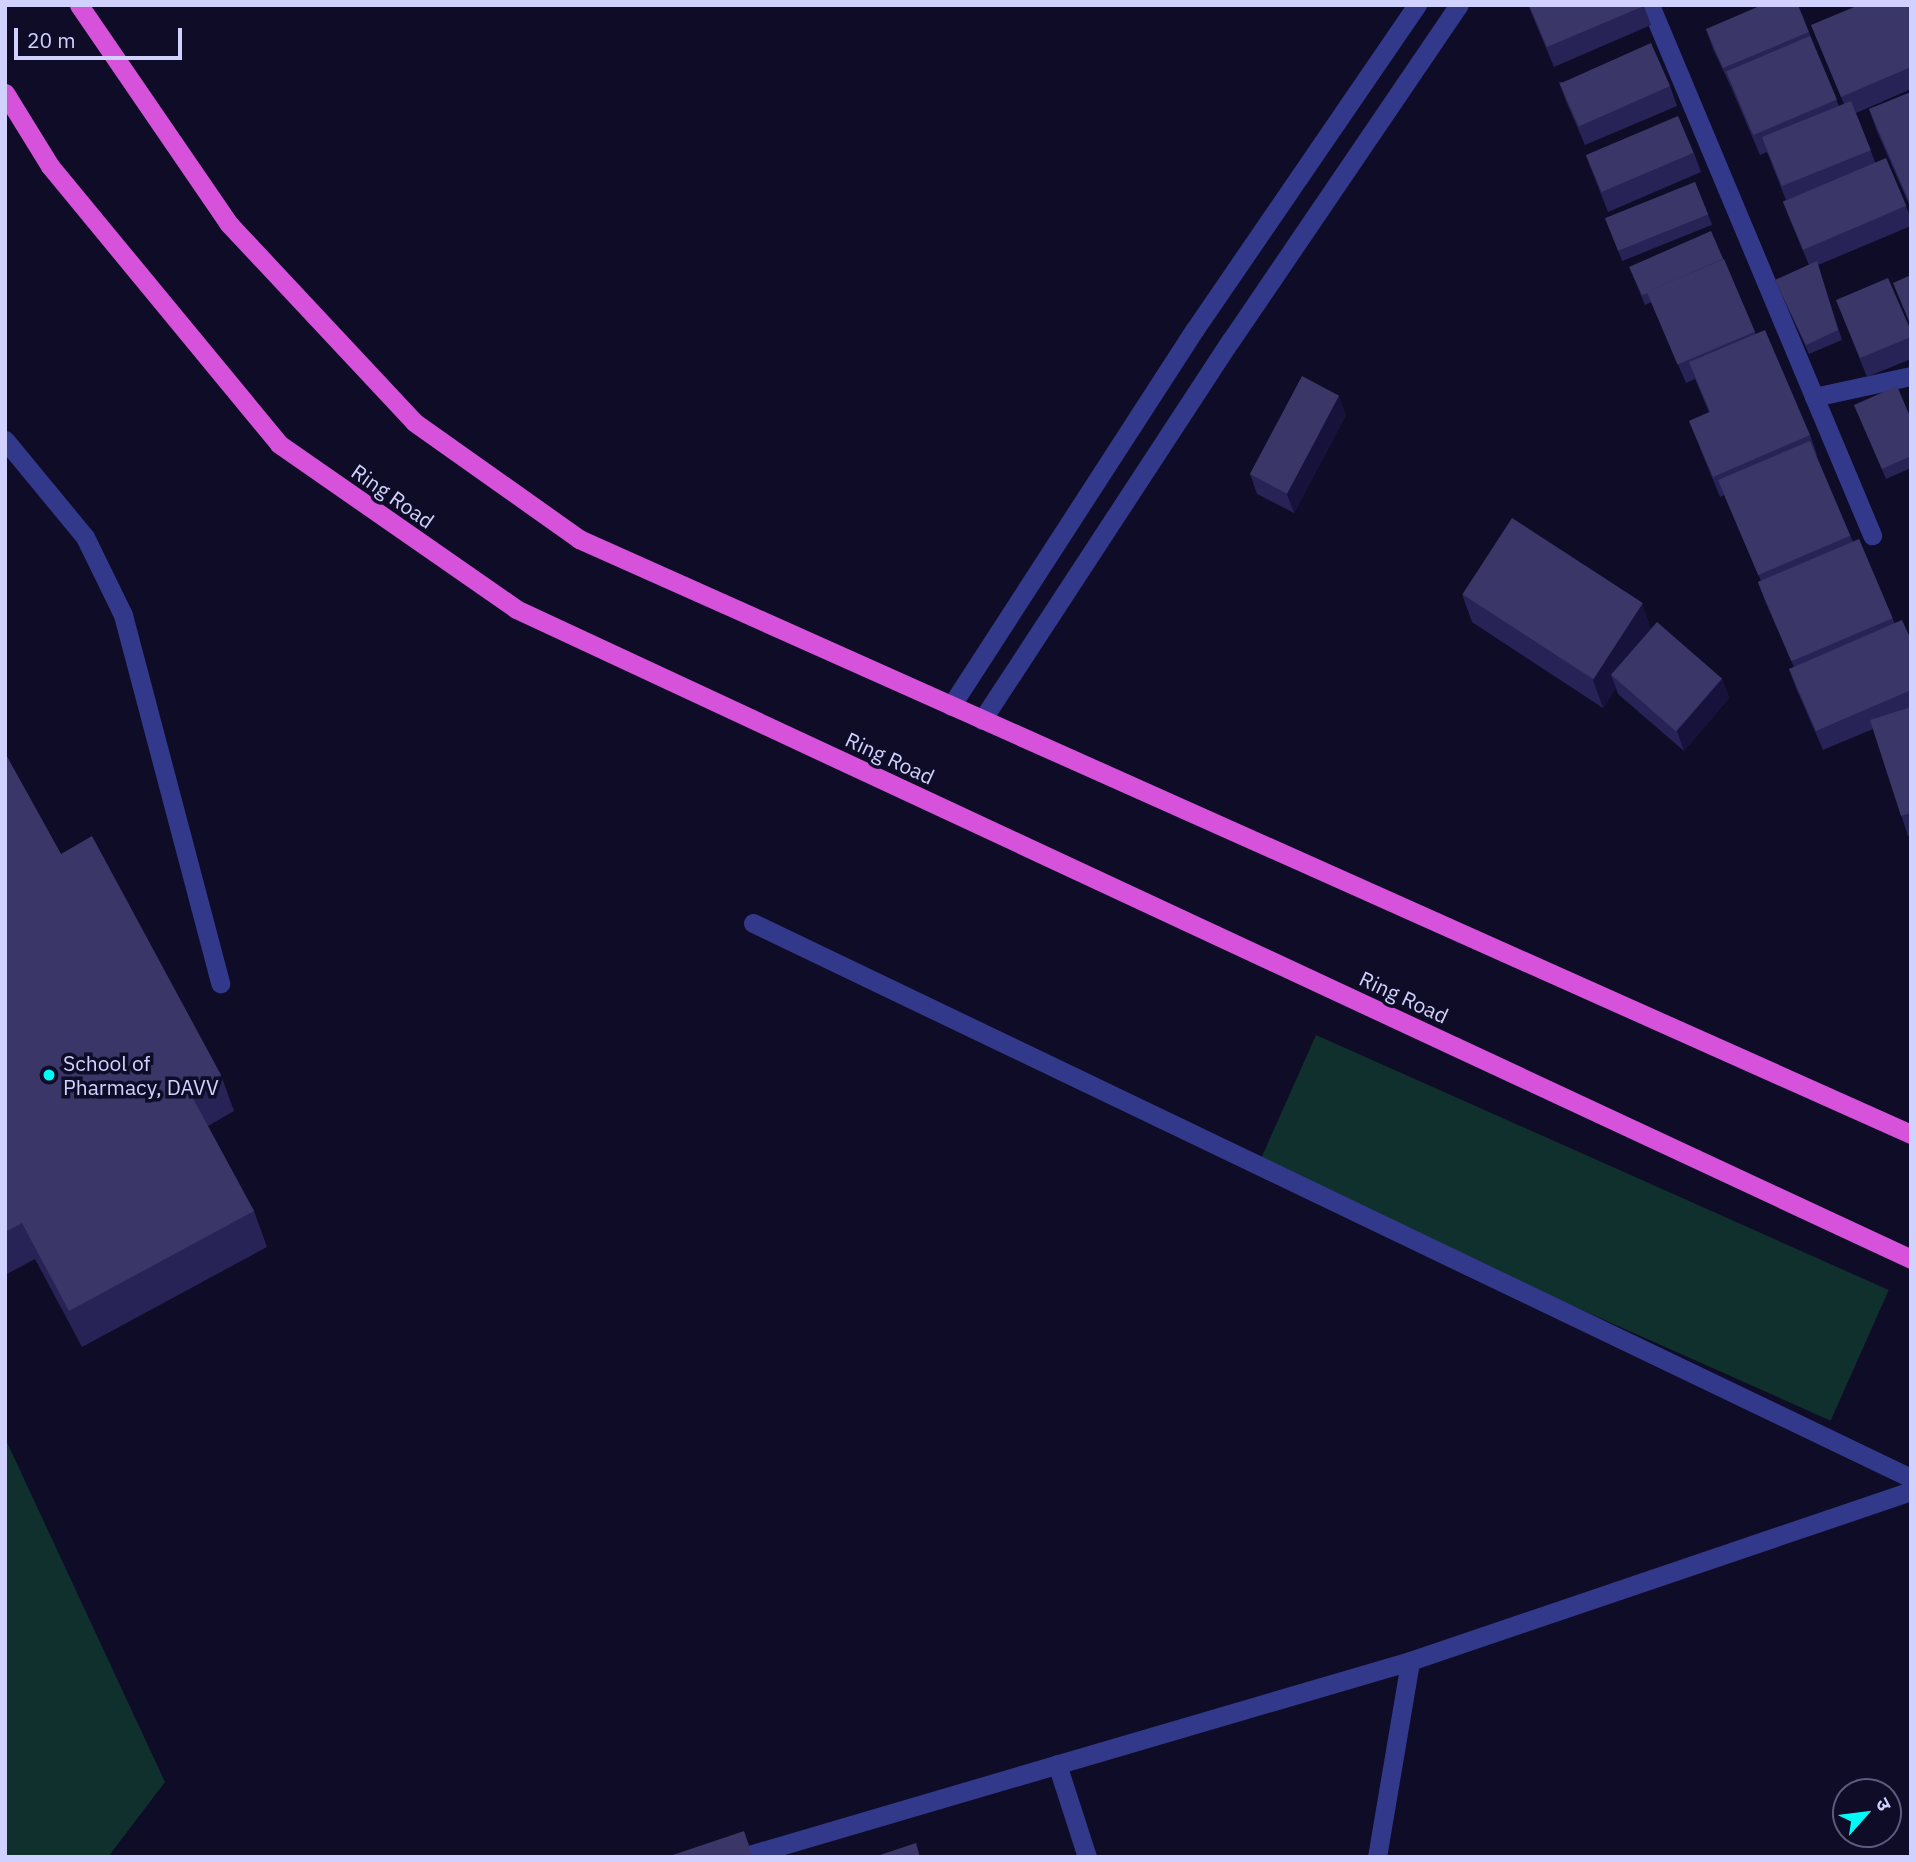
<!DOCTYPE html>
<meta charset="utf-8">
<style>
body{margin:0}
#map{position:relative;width:1916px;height:1862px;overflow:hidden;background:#0e0c26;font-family:"IBM Plex Sans","Noto Sans Devanagari",sans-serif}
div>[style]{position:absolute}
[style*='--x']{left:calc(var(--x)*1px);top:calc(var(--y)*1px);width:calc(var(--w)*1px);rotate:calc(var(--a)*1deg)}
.green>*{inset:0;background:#0f302c;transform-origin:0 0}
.service>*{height:19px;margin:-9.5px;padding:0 9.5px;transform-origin:9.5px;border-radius:9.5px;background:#32398a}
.minor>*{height:19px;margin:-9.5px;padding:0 9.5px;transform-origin:9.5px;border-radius:9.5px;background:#32398a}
.trunk>*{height:19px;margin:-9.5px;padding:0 9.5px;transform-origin:9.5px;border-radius:9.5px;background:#d652da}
.wall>*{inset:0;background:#282356;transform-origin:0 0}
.shaded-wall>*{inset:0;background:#16123b}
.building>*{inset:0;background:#3a3668;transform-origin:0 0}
.dots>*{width:19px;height:19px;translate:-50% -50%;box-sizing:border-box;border:4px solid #0e0c26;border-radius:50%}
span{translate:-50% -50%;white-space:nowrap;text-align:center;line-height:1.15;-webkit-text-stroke:7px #0e0c26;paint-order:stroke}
.street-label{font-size:21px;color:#d1d1ff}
.poi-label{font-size:21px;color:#d1d1ff}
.left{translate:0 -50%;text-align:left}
.frame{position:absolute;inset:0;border:7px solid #d1d1ff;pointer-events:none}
.north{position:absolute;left:1832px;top:1778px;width:70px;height:70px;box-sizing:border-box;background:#0e0c26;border:2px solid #5c5b7d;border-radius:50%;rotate:62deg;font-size:19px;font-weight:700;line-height:28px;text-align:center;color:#d1d1ff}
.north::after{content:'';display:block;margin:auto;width:24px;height:32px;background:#00fcf9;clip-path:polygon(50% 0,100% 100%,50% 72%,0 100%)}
.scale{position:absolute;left:14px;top:28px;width:168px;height:32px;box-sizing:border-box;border:4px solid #d1d1ff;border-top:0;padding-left:9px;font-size:21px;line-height:24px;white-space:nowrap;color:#d1d1ff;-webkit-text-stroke:5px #0e0c26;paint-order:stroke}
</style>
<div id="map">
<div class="green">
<i style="left:1316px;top:1035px;width:627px;height:143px;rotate:24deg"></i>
<i style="clip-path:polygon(5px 1438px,165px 1782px,108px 1857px,5px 1857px)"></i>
</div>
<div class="service">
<i style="--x:5;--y:440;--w:126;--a:50.5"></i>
<i style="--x:85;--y:537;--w:87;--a:64"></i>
<i style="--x:123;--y:615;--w:381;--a:75.2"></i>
<i style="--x:753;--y:923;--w:1284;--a:25.61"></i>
<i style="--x:1057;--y:1764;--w:98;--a:72.1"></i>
<i style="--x:742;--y:1857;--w:696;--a:-16.35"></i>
<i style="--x:1410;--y:1661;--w:529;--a:-18.74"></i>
<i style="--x:1377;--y:1857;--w:199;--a:-80.4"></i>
</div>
<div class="minor">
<i style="--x:1650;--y:5;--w:575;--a:67.27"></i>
<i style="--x:1814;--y:397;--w:99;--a:-12.2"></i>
<i style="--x:951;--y:706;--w:449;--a:-57.1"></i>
<i style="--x:1195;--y:329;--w:393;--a:-55.6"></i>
<i style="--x:982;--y:720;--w:454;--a:-56.8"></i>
<i style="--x:1231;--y:340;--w:405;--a:-55.8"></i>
</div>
<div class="trunk">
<i style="--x:79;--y:5;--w:265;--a:55.6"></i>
<i style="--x:229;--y:224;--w:271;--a:46.9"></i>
<i style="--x:414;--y:422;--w:202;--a:35.3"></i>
<i style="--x:579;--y:539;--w:1459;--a:24.07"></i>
<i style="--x:5;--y:93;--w:86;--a:58.3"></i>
<i style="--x:50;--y:166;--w:360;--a:50.5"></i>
<i style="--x:279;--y:444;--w:289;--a:34.8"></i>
<i style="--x:516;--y:609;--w:1539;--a:24.98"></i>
</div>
<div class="wall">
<i style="clip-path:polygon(1528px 5px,1644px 6px,1651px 25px,1554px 67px)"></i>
<i style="clip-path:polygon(1911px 5px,1911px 89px,1856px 113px,1875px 162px,1906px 206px,1911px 219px,1911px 226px,1818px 265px,1842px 340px,1809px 354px,1775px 280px,1809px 265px,1790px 220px,1783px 201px,1786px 200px,1767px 152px,1760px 155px,1731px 87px,1713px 49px,1706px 29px,1809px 32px,1839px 106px,1844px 104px,1811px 25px)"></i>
<i style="clip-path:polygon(1559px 82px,1670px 86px,1677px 106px,1585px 145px,1566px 101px)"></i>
<i style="clip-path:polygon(1911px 92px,1911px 209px,1876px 129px,1869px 109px)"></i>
<i style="clip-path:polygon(1694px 153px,1701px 172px,1608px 212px,1586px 156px)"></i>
<i style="left:1695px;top:182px;width:46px;height:97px;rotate:68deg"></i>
<i style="clip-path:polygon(1711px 231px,1756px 334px,1810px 435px,1817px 455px,1816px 455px,1853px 542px,1859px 539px,1895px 624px,1911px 640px,1911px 835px,1908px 836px,1873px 729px,1823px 750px,1796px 688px,1789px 669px,1794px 667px,1765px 601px,1758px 582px,1761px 581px,1724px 495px,1720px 497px,1689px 421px,1709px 412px,1695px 379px,1686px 383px,1651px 302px,1645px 305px,1633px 276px)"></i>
<i style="clip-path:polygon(1836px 300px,1911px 331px,1911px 359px,1867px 377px)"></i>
<i style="clip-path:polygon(1854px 405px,1911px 419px,1911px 468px,1886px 479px)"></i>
<i style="clip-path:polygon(1346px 415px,1294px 513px,1257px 494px,1250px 474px)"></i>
<i style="clip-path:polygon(1462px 594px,1642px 604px,1651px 629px,1722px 679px,1729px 698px,1684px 751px,1618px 694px,1616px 688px,1603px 708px,1472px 622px)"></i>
<i style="clip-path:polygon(5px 753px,61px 854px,221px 1075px,234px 1111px,208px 1126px,254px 1211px,267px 1247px,82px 1347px,35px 1259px,5px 1275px)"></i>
</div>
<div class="shaded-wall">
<i style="clip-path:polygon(1339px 396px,1346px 415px,1294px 513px,1287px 494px)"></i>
<i style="clip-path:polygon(1642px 604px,1652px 632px,1611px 675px,1616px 688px,1603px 708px,1593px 680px)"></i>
<i style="clip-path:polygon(1722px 679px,1729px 698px,1684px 751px,1677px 731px)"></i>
</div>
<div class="building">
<i style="clip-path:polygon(1529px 5px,1644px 5px,1644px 6px,1547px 47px)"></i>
<i style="clip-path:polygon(1762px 5px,1798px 5px,1809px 32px,1723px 68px,1706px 29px)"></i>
<i style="clip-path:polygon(1859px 5px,1911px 5px,1911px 67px,1841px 97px,1811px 25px)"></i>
<i style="left:1810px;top:36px;width:69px;height:91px;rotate:67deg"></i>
<i style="left:1651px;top:43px;width:47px;height:100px;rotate:66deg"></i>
<i style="clip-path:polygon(1911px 92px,1911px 206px,1869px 109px)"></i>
<i style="left:1851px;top:101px;width:53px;height:96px;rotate:68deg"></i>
<i style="left:1678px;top:116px;width:40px;height:100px;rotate:67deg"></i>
<i style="left:1886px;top:158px;width:52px;height:112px;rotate:67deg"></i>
<i style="left:1695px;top:182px;width:35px;height:97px;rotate:68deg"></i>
<i style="clip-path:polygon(1711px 231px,1723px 259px,1647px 292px,1648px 293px,1642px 295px,1629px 267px)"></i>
<i style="left:1724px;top:259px;width:79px;height:84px;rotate:67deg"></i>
<i style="clip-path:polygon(1817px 261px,1838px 330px,1806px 345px,1775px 280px)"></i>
<i style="clip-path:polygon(1911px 275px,1911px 326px,1893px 283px)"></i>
<i style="clip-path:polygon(1888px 278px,1911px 331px,1911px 337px,1860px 358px,1836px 300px)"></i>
<i style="clip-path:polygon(1765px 330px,1810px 435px,1713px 477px,1689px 421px,1710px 412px,1689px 362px)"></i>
<i style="left:1302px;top:376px;width:42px;height:111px;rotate:28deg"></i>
<i style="clip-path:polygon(1897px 386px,1911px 419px,1911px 456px,1882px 469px,1854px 405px)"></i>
<i style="left:1810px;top:441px;width:103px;height:100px;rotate:67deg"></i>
<i style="left:1512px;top:518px;width:156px;height:91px;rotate:33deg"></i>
<i style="left:1859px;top:539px;width:86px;height:110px;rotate:67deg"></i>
<i style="clip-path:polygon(1902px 620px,1911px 640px,1911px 690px,1816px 731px,1789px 669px)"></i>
<i style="left:1657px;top:622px;width:86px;height:70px;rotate:41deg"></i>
<i style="clip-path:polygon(1911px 707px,1911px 813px,1901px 816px,1870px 720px)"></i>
<i style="clip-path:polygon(5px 753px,61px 854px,92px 836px,221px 1075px,190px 1093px,254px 1211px,69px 1311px,22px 1223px,5px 1232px)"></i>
<i style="clip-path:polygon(744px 1831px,753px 1857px,667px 1857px)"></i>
<i style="clip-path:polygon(916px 1843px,920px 1857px,874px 1857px)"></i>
</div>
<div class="dots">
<i style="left:49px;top:1075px;background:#00fcf9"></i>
</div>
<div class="street-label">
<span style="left:393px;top:496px;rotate:35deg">Ring Road</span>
<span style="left:890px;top:758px;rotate:25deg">Ring Road</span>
<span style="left:1404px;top:997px;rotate:25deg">Ring Road</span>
</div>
<div class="poi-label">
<span class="left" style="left:63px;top:1075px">School of<br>Pharmacy, DAVV</span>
</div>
<div class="frame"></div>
<div class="north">उ</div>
<div class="scale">20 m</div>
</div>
